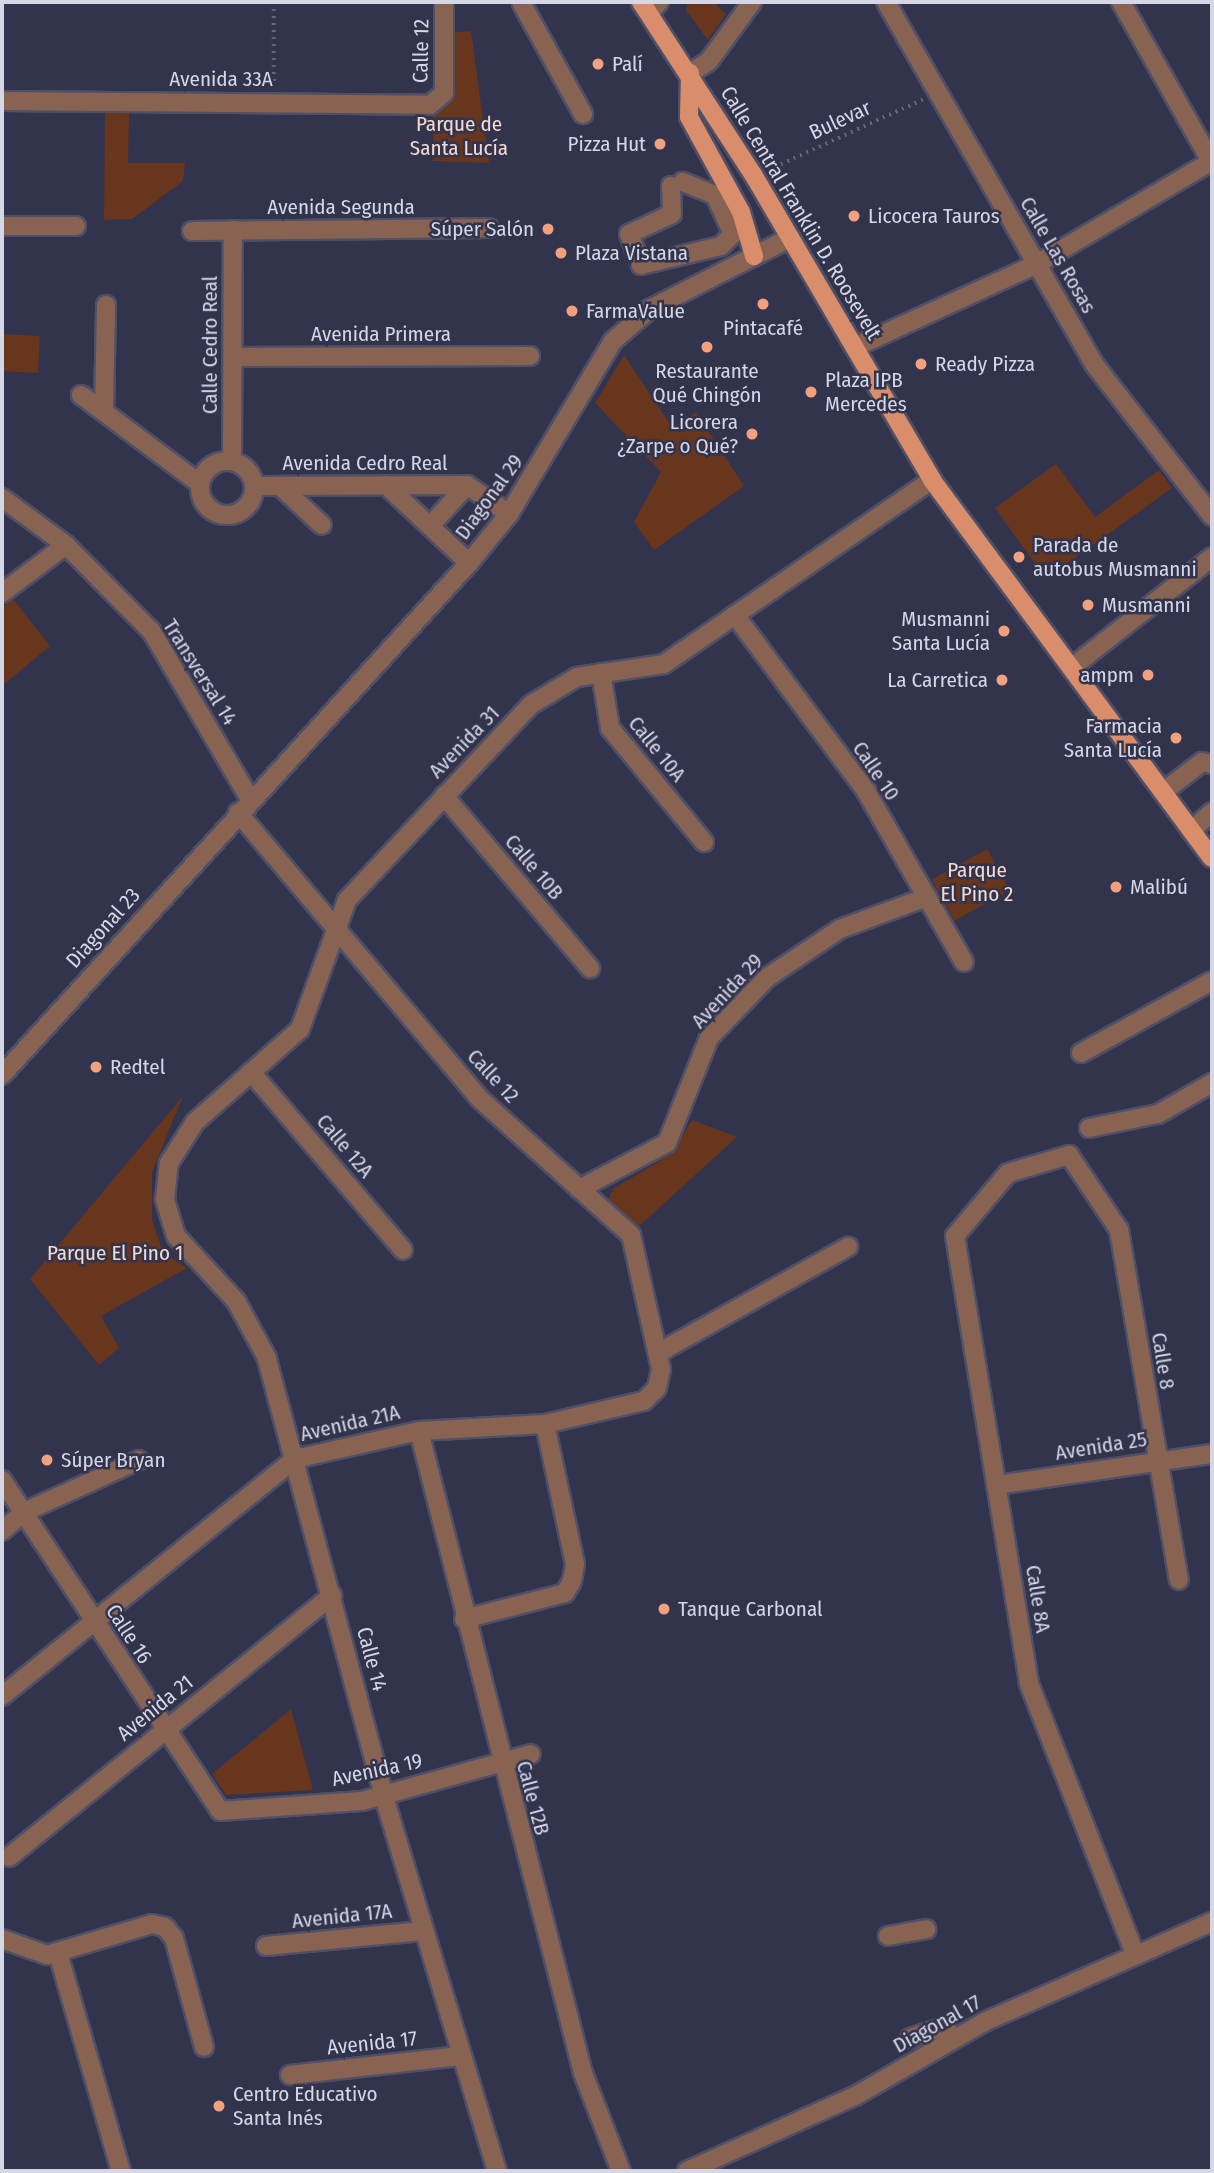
<!DOCTYPE html>
<meta charset="utf-8">
<style>
body{margin:0}
#map{position:relative;width:1214px;height:2173px;overflow:hidden;background:#32334c;font-family:"Fira Sans Condensed",sans-serif}
div>[style]{position:absolute}
[style*='--x']{left:calc(var(--x)*1px);top:calc(var(--y)*1px);width:calc(var(--w)*1px);rotate:calc(var(--a)*1deg)}
.green>*{inset:0;background:#68351d;transform-origin:0 0}
.path>*{height:3.5px;margin-top:-1.75px;transform-origin:0;background:repeating-linear-gradient(90deg,#65667c 0 2px,transparent 0 7px)}
.roads{filter:drop-shadow(2px 0 #4f5068) drop-shadow(-2px 0 #4f5068) drop-shadow(0 2px #4f5068) drop-shadow(0 -2px #4f5068)}
.minor>*{height:18px;margin:-9px;padding:0 9px;transform-origin:9px;border-radius:9px;background:#896352}
.minor>.ring{margin:-9px;padding:0;box-sizing:content-box;background:none;border:18px solid #896352;border-radius:50%}
.major>*{height:18px;margin:-9px;padding:0 9px;transform-origin:9px;border-radius:9px;background:#da8d6a}
.dots>*{width:19px;height:19px;translate:-50% -50%;box-sizing:border-box;border:4px solid #32334c;border-radius:50%}
span{translate:-50% -50%;white-space:nowrap;text-align:center;line-height:1.15;-webkit-text-stroke:5px #32334c;paint-order:stroke}
.street-label{font-size:21px;color:#d5d6e6}
.poi-label{font-size:21px;color:#d5d6e6}
.left{translate:0 -50%;text-align:left}
.right{translate:-100% -50%;text-align:right}
.park-label{font-size:21px;color:#f4dbd0}
.frame{position:absolute;inset:0;border:4px solid #d5d6e6;pointer-events:none}
</style>
<div id="map">
<div class="green">
<i style="clip-path:polygon(688px 2px,713px 2px,726px 14px,708px 40px,686px 10px)"></i>
<i style="clip-path:polygon(471px 31px,489px 163px,433px 161px,433px 113px,447px 105px,447px 33px)"></i>
<i style="clip-path:polygon(105px 110px,129px 111px,128px 163px,185px 163px,183px 181px,132px 219px,104px 220px)"></i>
<i style="left:2px;top:334px;width:38px;height:37px;rotate:3deg"></i>
<i style="clip-path:polygon(624px 355px,674px 430px,696px 412px,744px 486px,654px 550px,634px 522px,661px 472px,595px 403px)"></i>
<i style="clip-path:polygon(1056px 464px,1095px 517px,1159px 470px,1172px 488px,1046px 579px,995px 508px)"></i>
<i style="clip-path:polygon(13px 599px,50px 646px,2px 686px,2px 608px)"></i>
<i style="left:987px;top:849px;width:47px;height:63px;rotate:61deg"></i>
<i style="clip-path:polygon(183px 1096px,152px 1172px,152px 1220px,163px 1252px,187px 1268px,101px 1316px,119px 1348px,99px 1365px,30px 1279px)"></i>
<i style="clip-path:polygon(692px 1120px,737px 1137px,638px 1227px,606px 1204px,613px 1189px,671px 1154px)"></i>
<i style="clip-path:polygon(291px 1709px,313px 1790px,226px 1795px,212px 1774px)"></i>
</div>
<div class="path">
<i style="--x:274;--y:2;--w:85;--a:90"></i>
<i style="--x:768;--y:170;--w:171;--a:-24.5"></i>
</div>
<div class="roads">
<div class="minor">
<i style="--x:886;--y:2;--w:418;--a:60.1"></i>
<i style="--x:1094;--y:364;--w:192;--a:52.2"></i>
<i style="--x:1121;--y:2;--w:185;--a:60.5"></i>
<i style="--x:522;--y:4;--w:126;--a:61"></i>
<i style="--x:649;--y:13;--w:15;--a:-48"></i>
<i style="--x:690;--y:73;--w:22;--a:-32"></i>
<i style="--x:709;--y:61;--w:73;--a:-53.9"></i>
<i style="--x:2;--y:101;--w:428;--a:0.5"></i>
<i style="--x:430;--y:105;--w:18;--a:-41"></i>
<i style="--x:444;--y:93;--w:91;--a:-90"></i>
<i style="--x:671;--y:186;--w:28;--a:88"></i>
<i style="--x:672;--y:214;--w:47;--a:155.1"></i>
<i style="--x:629;--y:234;--w:33;--a:69"></i>
<i style="--x:641;--y:265;--w:82;--a:-13.4"></i>
<i style="--x:721;--y:246;--w:17;--a:-45"></i>
<i style="--x:733;--y:234;--w:43;--a:-114.8"></i>
<i style="--x:715;--y:195;--w:35;--a:-158"></i>
<i style="--x:2;--y:226;--w:74;--a:0"></i>
<i style="--x:192;--y:231;--w:297;--a:-0.6"></i>
<i style="--x:855;--y:347;--w:200;--a:-24.5"></i>
<i style="--x:1037;--y:264;--w:203;--a:-30.5"></i>
<i style="--x:233;--y:357;--w:297;--a:-0.2"></i>
<i style="--x:81;--y:395;--w:147;--a:36.7"></i>
<i style="--x:104;--y:412;--w:107;--a:-88.9"></i>
<i class="ring" style="left:200px;top:461px;width:36px;height:36px"></i>
<i style="--x:232;--y:461;--w:231;--a:-89.8"></i>
<i style="--x:386;--y:485;--w:114;--a:43.2"></i>
<i style="--x:255;--y:486;--w:212;--a:-0.3"></i>
<i style="--x:467;--y:485;--w:51;--a:34.6"></i>
<i style="--x:280;--y:486;--w:57;--a:42.9"></i>
<i style="--x:2;--y:498;--w:79;--a:36.3"></i>
<i style="--x:66;--y:545;--w:122;--a:45.3"></i>
<i style="--x:152;--y:632;--w:194;--a:59.6"></i>
<i style="--x:430;--y:526;--w:55;--a:-47.9"></i>
<i style="--x:2;--y:593;--w:80;--a:-36.9"></i>
<i style="--x:735;--y:615;--w:219;--a:53.3"></i>
<i style="--x:866;--y:791;--w:197;--a:60.2"></i>
<i style="--x:1071;--y:668;--w:179;--a:-38.2"></i>
<i style="--x:601;--y:673;--w:56;--a:80.7"></i>
<i style="--x:610;--y:728;--w:148;--a:50.5"></i>
<i style="--x:1163;--y:792;--w:49;--a:-37.6"></i>
<i style="--x:1202;--y:762;--w:10;--a:11"></i>
<i style="--x:444;--y:796;--w:226;--a:49.7"></i>
<i style="--x:1191;--y:831;--w:28;--a:-42"></i>
<i style="--x:1081;--y:1053;--w:149;--a:-28.8"></i>
<i style="--x:251;--y:1072;--w:234;--a:49.5"></i>
<i style="--x:2;--y:1075;--w:693;--a:-47.63"></i>
<i style="--x:469;--y:563;--w:63;--a:-50.8"></i>
<i style="--x:509;--y:514;--w:202;--a:-59"></i>
<i style="--x:613;--y:341;--w:49;--a:-40.9"></i>
<i style="--x:650;--y:309;--w:157;--a:-26.9"></i>
<i style="--x:1089;--y:1128;--w:70;--a:-11.5"></i>
<i style="--x:1158;--y:1114;--w:62;--a:-29.9"></i>
<i style="--x:579;--y:1189;--w:99;--a:-27.6"></i>
<i style="--x:667;--y:1143;--w:113;--a:-68.2"></i>
<i style="--x:709;--y:1038;--w:85;--a:-46"></i>
<i style="--x:768;--y:977;--w:87;--a:-33.7"></i>
<i style="--x:840;--y:929;--w:93;--a:-20.2"></i>
<i style="--x:658;--y:1353;--w:218;--a:-29.2"></i>
<i style="--x:419;--y:1431;--w:663;--a:75.67"></i>
<i style="--x:583;--y:2073;--w:105;--a:68.8"></i>
<i style="--x:2;--y:1480;--w:396;--a:56.6"></i>
<i style="--x:220;--y:1811;--w:142;--a:-4"></i>
<i style="--x:362;--y:1801;--w:175;--a:-15.5"></i>
<i style="--x:996;--y:1485;--w:218;--a:-8.2"></i>
<i style="--x:2;--y:1531;--w:29;--a:-41"></i>
<i style="--x:24;--y:1512;--w:126;--a:-24.3"></i>
<i style="--x:464;--y:1619;--w:104;--a:-14.4"></i>
<i style="--x:565;--y:1593;--w:14;--a:-60"></i>
<i style="--x:572;--y:1581;--w:17;--a:-80"></i>
<i style="--x:575;--y:1564;--w:143;--a:-102.1"></i>
<i style="--x:2;--y:1696;--w:377;--a:-39"></i>
<i style="--x:295;--y:1459;--w:127;--a:-12.7"></i>
<i style="--x:419;--y:1431;--w:126;--a:-3.2"></i>
<i style="--x:545;--y:1424;--w:102;--a:-13.1"></i>
<i style="--x:644;--y:1401;--w:18;--a:-45"></i>
<i style="--x:657;--y:1388;--w:19;--a:-78"></i>
<i style="--x:661;--y:1369;--w:137;--a:-102.6"></i>
<i style="--x:631;--y:1235;--w:203;--a:-138"></i>
<i style="--x:480;--y:1099;--w:375;--a:-130.2"></i>
<i style="--x:9;--y:1857;--w:416;--a:-39"></i>
<i style="--x:888;--y:1936;--w:39;--a:-10"></i>
<i style="--x:2;--y:1939;--w:48;--a:19.6"></i>
<i style="--x:47;--y:1955;--w:109;--a:-16.4"></i>
<i style="--x:152;--y:1924;--w:13;--a:13"></i>
<i style="--x:165;--y:1927;--w:14;--a:51"></i>
<i style="--x:174;--y:1938;--w:113;--a:74.6"></i>
<i style="--x:266;--y:1946;--w:157;--a:-5.5"></i>
<i style="--x:58;--y:1953;--w:227;--a:73.9"></i>
<i style="--x:1135;--y:1954;--w:291;--a:-111.4"></i>
<i style="--x:1029;--y:1683;--w:453;--a:-99.4"></i>
<i style="--x:955;--y:1236;--w:82;--a:-49.9"></i>
<i style="--x:1008;--y:1173;--w:64;--a:-16.4"></i>
<i style="--x:1069;--y:1155;--w:90;--a:56.3"></i>
<i style="--x:1119;--y:1230;--w:355;--a:80.3"></i>
<i style="--x:910;--y:2038;--w:38;--a:-18"></i>
<i style="--x:946;--y:2026;--w:16;--a:72"></i>
<i style="--x:290;--y:2075;--w:171;--a:-6.4"></i>
<i style="--x:497;--y:2171;--w:392;--a:-106.8"></i>
<i style="--x:384;--y:1796;--w:453;--a:-105"></i>
<i style="--x:267;--y:1358;--w:65;--a:-118.5"></i>
<i style="--x:236;--y:1301;--w:88;--a:-132.7"></i>
<i style="--x:176;--y:1236;--w:39;--a:-107"></i>
<i style="--x:165;--y:1199;--w:36;--a:-84"></i>
<i style="--x:169;--y:1163;--w:49;--a:-57.6"></i>
<i style="--x:195;--y:1122;--w:140;--a:-41.5"></i>
<i style="--x:300;--y:1029;--w:137;--a:-70"></i>
<i style="--x:347;--y:900;--w:270;--a:-46.7"></i>
<i style="--x:532;--y:704;--w:52;--a:-31"></i>
<i style="--x:577;--y:677;--w:88;--a:-8.5"></i>
<i style="--x:664;--y:664;--w:325;--a:-34.5"></i>
<i style="--x:687;--y:2171;--w:184;--a:-24.1"></i>
<i style="--x:855;--y:2096;--w:149;--a:-29.8"></i>
<i style="--x:984;--y:2022;--w:249;--a:-23.7"></i>
</div>
<div class="major">
<i style="--x:641;--y:2;--w:207;--a:57"></i>
<i style="--x:754;--y:176;--w:352;--a:59.6"></i>
<i style="--x:932;--y:480;--w:470;--a:53.5"></i>
<i style="--x:690;--y:73;--w:44;--a:91.3"></i>
<i style="--x:689;--y:117;--w:108;--a:61.3"></i>
<i style="--x:741;--y:212;--w:46;--a:73.5"></i>
</div>
</div>
<div class="dots">
<i style="left:598px;top:64px;background:#f1a17d"></i>
<i style="left:660px;top:144px;background:#f1a17d"></i>
<i style="left:854px;top:216px;background:#f1a17d"></i>
<i style="left:548px;top:229px;background:#f1a17d"></i>
<i style="left:561px;top:253px;background:#f1a17d"></i>
<i style="left:763px;top:304px;background:#f1a17d"></i>
<i style="left:572px;top:311px;background:#f1a17d"></i>
<i style="left:707px;top:347px;background:#f1a17d"></i>
<i style="left:921px;top:364px;background:#f1a17d"></i>
<i style="left:811px;top:392px;background:#f1a17d"></i>
<i style="left:752px;top:434px;background:#f1a17d"></i>
<i style="left:1019px;top:557px;background:#f1a17d"></i>
<i style="left:1088px;top:605px;background:#f1a17d"></i>
<i style="left:1004px;top:631px;background:#f1a17d"></i>
<i style="left:1148px;top:675px;background:#f1a17d"></i>
<i style="left:1002px;top:680px;background:#f1a17d"></i>
<i style="left:1176px;top:738px;background:#f1a17d"></i>
<i style="left:1116px;top:887px;background:#f1a17d"></i>
<i style="left:96px;top:1067px;background:#f1a17d"></i>
<i style="left:47px;top:1460px;background:#f1a17d"></i>
<i style="left:664px;top:1609px;background:#f1a17d"></i>
<i style="left:219px;top:2106px;background:#f1a17d"></i>
</div>
<div class="street-label">
<span style="left:421px;top:51px;rotate:-89deg">Calle 12</span>
<span style="left:221px;top:79px">Avenida 33A</span>
<span style="left:840px;top:120px;rotate:-25deg">Bulevar</span>
<span style="left:341px;top:207px">Avenida Segunda</span>
<span style="left:801px;top:213px;rotate:59deg">Calle Central Franklin D. Roosevelt</span>
<span style="left:1058px;top:255px;rotate:60deg">Calle Las Rosas</span>
<span style="left:381px;top:334px">Avenida Primera</span>
<span style="left:210px;top:345px;rotate:-90deg">Calle Cedro Real</span>
<span style="left:365px;top:463px">Avenida Cedro Real</span>
<span style="left:489px;top:497px;rotate:-54deg">Diagonal 29</span>
<span style="left:200px;top:672px;rotate:58deg">Transversal 14</span>
<span style="left:464px;top:742px;rotate:-46deg">Avenida 31</span>
<span style="left:657px;top:749px;rotate:51deg">Calle 10A</span>
<span style="left:876px;top:771px;rotate:56deg">Calle 10</span>
<span style="left:534px;top:867px;rotate:50deg">Calle 10B</span>
<span style="left:103px;top:928px;rotate:-48deg">Diagonal 23</span>
<span style="left:727px;top:991px;rotate:-47deg">Avenida 29</span>
<span style="left:493px;top:1076px;rotate:47deg">Calle 12</span>
<span style="left:345px;top:1146px;rotate:50deg">Calle 12A</span>
<span style="left:1163px;top:1361px;rotate:81deg">Calle 8</span>
<span style="left:350px;top:1423px;rotate:-13deg">Avenida 21A</span>
<span style="left:1101px;top:1446px;rotate:-9deg">Avenida 25</span>
<span style="left:1038px;top:1599px;rotate:81deg">Calle 8A</span>
<span style="left:129px;top:1634px;rotate:57deg">Calle 16</span>
<span style="left:372px;top:1659px;rotate:75deg">Calle 14</span>
<span style="left:155px;top:1708px;rotate:-39deg">Avenida 21</span>
<span style="left:377px;top:1770px;rotate:-12deg">Avenida 19</span>
<span style="left:533px;top:1798px;rotate:75deg">Calle 12B</span>
<span style="left:342px;top:1916px;rotate:-6deg">Avenida 17A</span>
<span style="left:937px;top:2024px;rotate:-29deg">Diagonal 17</span>
<span style="left:372px;top:2043px;rotate:-6deg">Avenida 17</span>
</div>
<div class="poi-label">
<span class="left" style="left:612px;top:64px">Palí</span>
<span class="right" style="left:646px;top:144px">Pizza Hut</span>
<span class="left" style="left:868px;top:216px">Licocera Tauros</span>
<span class="right" style="left:534px;top:229px">Súper Salón</span>
<span class="left" style="left:575px;top:253px">Plaza Vistana</span>
<span class="left" style="left:586px;top:311px">FarmaValue</span>
<span style="left:763px;top:328px">Pintacafé</span>
<span class="left" style="left:935px;top:364px">Ready Pizza</span>
<span style="left:707px;top:383px">Restaurante<br>Qué Chingón</span>
<span class="left" style="left:825px;top:392px">Plaza IPB<br>Mercedes</span>
<span class="right" style="left:738px;top:434px">Licorera<br>¿Zarpe o Qué?</span>
<span class="left" style="left:1033px;top:557px">Parada de<br>autobus Musmanni</span>
<span class="left" style="left:1102px;top:605px">Musmanni</span>
<span class="right" style="left:990px;top:631px">Musmanni<br>Santa Lucía</span>
<span class="right" style="left:1134px;top:675px">ampm</span>
<span class="right" style="left:988px;top:680px">La Carretica</span>
<span class="right" style="left:1162px;top:738px">Farmacia<br>Santa Lucía</span>
<span class="left" style="left:1130px;top:887px">Malibú</span>
<span class="left" style="left:110px;top:1067px">Redtel</span>
<span class="left" style="left:61px;top:1460px">Súper Bryan</span>
<span class="left" style="left:678px;top:1609px">Tanque Carbonal</span>
<span class="left" style="left:233px;top:2106px">Centro Educativo<br>Santa Inés</span>
</div>
<div class="park-label">
<span style="left:459px;top:136px">Parque de<br>Santa Lucía</span>
<span style="left:977px;top:882px">Parque<br>El Pino 2</span>
<span style="left:115px;top:1253px">Parque El Pino 1</span>
</div>
<div class="frame"></div>
</div>
